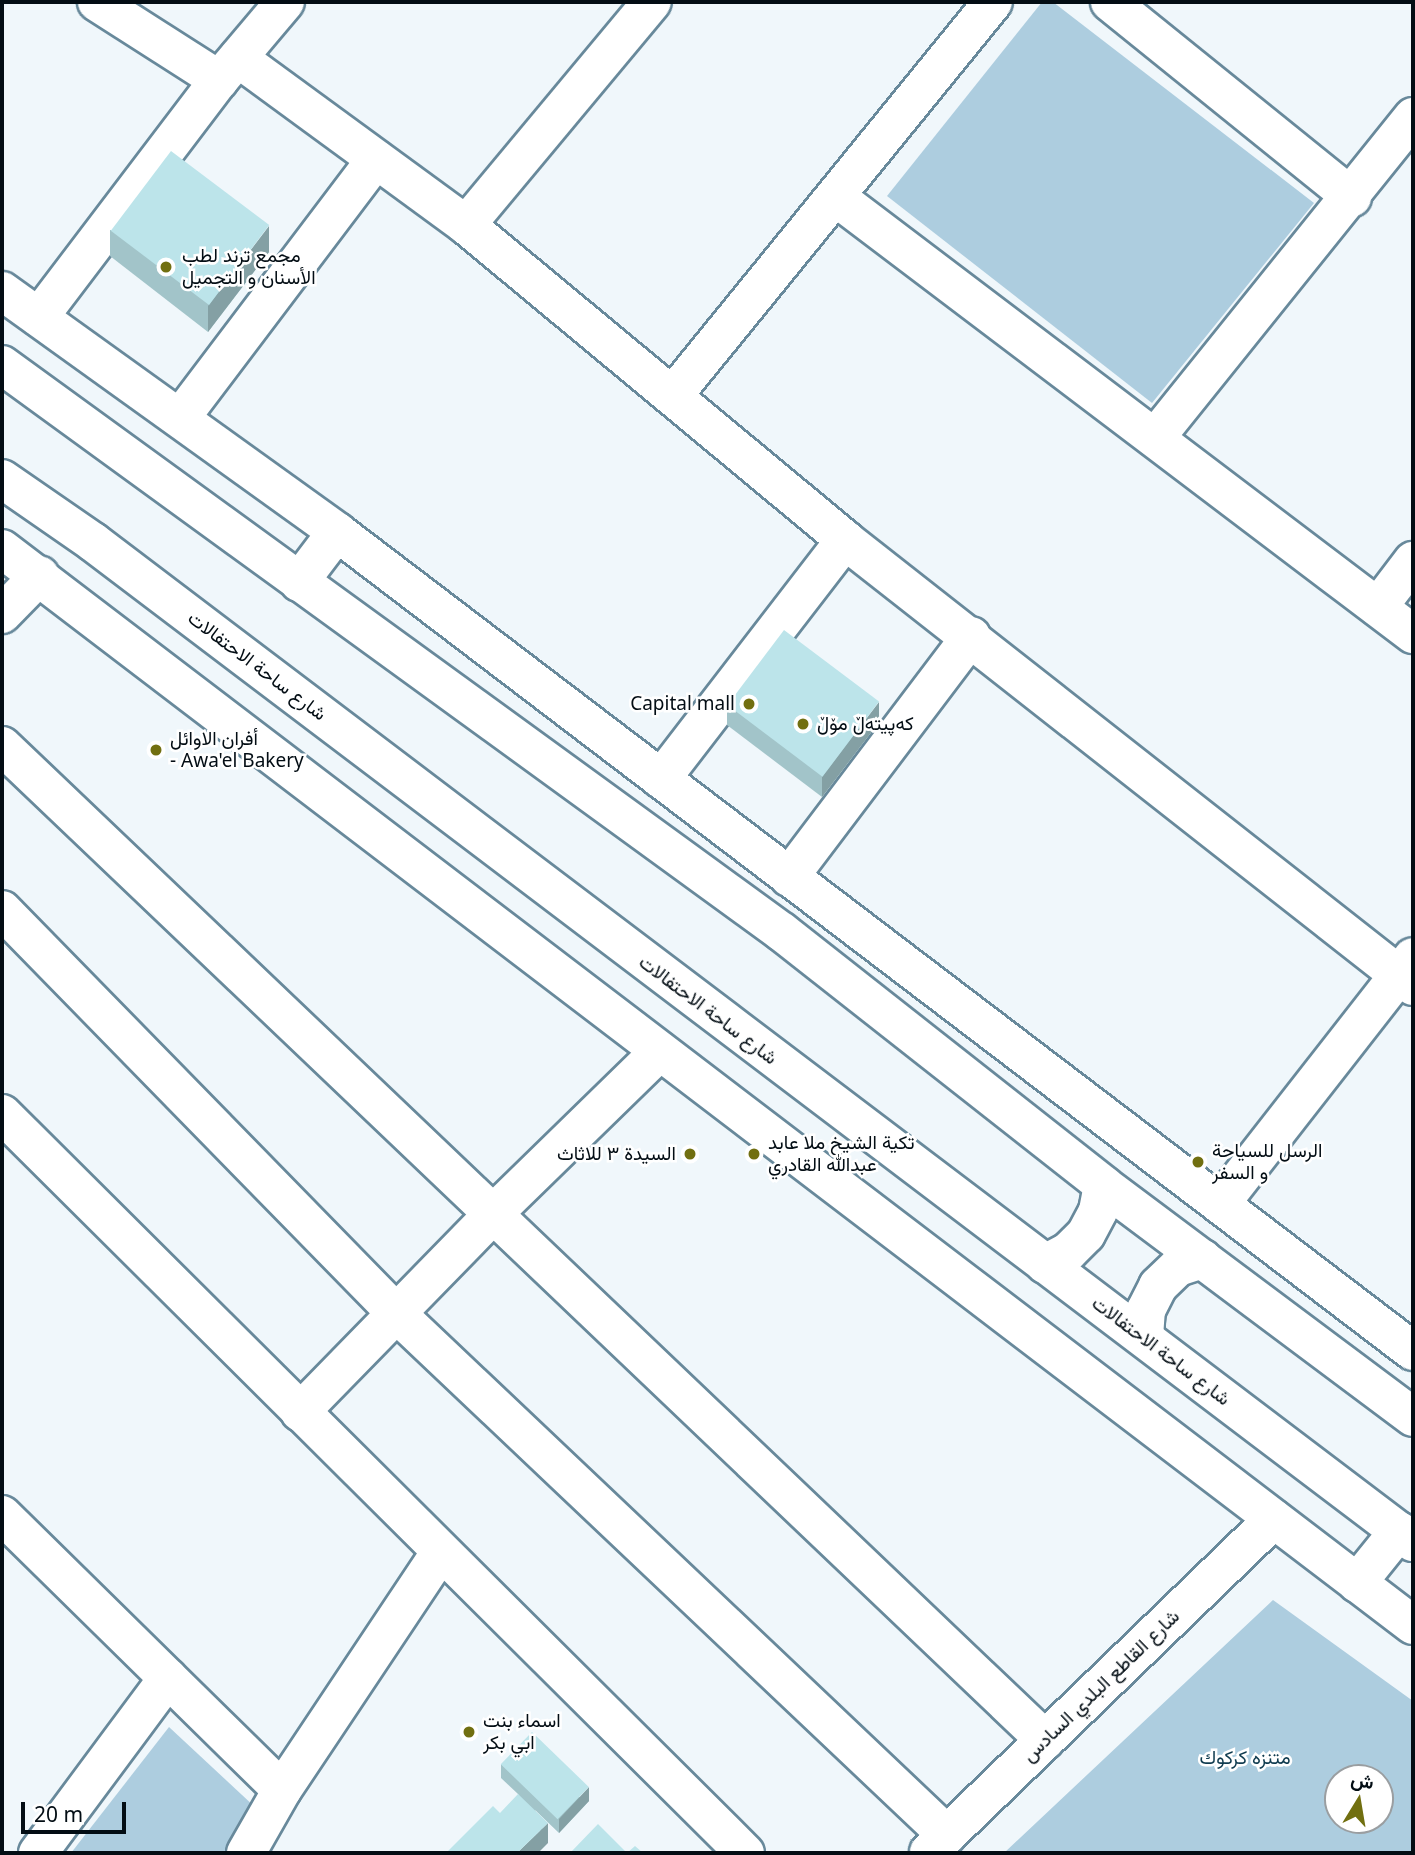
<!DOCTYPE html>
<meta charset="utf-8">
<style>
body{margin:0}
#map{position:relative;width:1415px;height:1855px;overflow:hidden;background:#f0f7fb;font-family:"Noto Sans",Vazirmatn,sans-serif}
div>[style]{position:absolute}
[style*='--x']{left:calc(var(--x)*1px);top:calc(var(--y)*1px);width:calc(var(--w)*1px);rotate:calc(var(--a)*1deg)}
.green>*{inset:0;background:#adcddf}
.roads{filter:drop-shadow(2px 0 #68899b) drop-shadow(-2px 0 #68899b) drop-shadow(0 2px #68899b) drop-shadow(0 -2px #68899b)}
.minor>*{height:38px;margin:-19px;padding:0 19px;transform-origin:19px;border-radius:19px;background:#fff}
.major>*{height:38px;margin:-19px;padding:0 19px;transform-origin:19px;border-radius:19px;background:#fff}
.wall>*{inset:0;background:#a2c4c9}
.shaded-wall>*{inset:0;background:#84a0a4}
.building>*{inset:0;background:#bce4ea;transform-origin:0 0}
.dots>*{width:19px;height:19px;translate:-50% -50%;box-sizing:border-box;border:4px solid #fff;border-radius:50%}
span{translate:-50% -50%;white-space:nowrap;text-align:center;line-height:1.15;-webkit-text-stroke:5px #fff;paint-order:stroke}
.poi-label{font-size:19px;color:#030d14}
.left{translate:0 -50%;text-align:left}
.right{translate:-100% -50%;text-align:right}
.street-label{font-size:19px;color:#030d14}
.park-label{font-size:19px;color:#0f3b4f}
.frame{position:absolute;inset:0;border:4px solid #030d14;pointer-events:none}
.north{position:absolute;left:1324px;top:1764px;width:70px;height:70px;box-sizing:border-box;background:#fff;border:2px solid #9a9ea1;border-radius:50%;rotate:11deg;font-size:19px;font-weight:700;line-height:28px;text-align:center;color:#030d14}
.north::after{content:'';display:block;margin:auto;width:24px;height:32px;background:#716f10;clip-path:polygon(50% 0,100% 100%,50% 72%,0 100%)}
.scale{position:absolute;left:21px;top:1802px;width:105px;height:32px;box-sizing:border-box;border:4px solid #030d14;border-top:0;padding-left:9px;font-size:21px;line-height:24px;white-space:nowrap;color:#030d14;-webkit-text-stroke:5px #fff;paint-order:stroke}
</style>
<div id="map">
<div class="green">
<i style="clip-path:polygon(1042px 2px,1053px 2px,1314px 203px,1152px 403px,887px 196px)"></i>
<i style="clip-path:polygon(evenodd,1273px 1600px,1413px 1701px,1413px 1853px,1004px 1853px,1273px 1600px,1338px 1778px,1380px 1778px,1380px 1820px,1338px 1820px,1338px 1778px)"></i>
<i style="clip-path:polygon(169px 1727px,256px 1808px,229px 1853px,71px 1853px)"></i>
</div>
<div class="roads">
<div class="minor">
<i style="--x:97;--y:2;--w:145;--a:32.6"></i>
<i style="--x:1110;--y:2;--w:311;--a:38.9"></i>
<i style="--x:238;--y:58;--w:283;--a:36.2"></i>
<i style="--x:466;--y:225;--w:493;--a:39.7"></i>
<i style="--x:845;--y:540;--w:722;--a:38.14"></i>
<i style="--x:836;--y:197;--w:724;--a:37.14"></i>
<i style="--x:466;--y:225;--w:290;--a:-50.2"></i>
<i style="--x:39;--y:317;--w:298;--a:-52.8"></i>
<i style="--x:219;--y:80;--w:102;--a:-49.8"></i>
<i style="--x:674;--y:394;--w:505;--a:-50.86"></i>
<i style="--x:181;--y:417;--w:323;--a:-52.9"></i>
<i style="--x:1155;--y:438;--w:412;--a:-51.2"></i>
<i style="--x:1378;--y:607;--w:58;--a:-52.7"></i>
<i style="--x:2;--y:614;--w:54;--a:-45.7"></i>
<i style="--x:2;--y:746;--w:1441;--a:43.62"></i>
<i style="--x:661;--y:779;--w:302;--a:-52.4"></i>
<i style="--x:789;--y:877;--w:302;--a:-52.9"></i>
<i style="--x:2;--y:910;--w:564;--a:45.65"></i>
<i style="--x:396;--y:1313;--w:759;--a:43.45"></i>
<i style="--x:2;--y:1114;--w:1048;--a:44.85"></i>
<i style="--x:1220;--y:1204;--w:313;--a:-52"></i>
<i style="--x:300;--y:1412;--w:277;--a:-45.7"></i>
<i style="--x:493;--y:1214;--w:233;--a:-44.3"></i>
<i style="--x:2;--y:1515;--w:392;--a:44.5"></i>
<i style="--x:929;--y:1852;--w:479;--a:-44"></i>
<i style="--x:38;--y:1853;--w:218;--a:-53.4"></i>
<i style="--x:246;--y:1853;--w:73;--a:-60.3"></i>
<i style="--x:282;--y:1790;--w:286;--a:-56.3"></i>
</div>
<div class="major">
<i style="--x:2;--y:291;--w:413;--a:35.7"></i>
<i style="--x:337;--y:532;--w:1352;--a:37.28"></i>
<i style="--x:2;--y:365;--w:964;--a:36.01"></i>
<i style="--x:782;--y:932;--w:409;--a:38.2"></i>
<i style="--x:1103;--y:1185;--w:387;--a:36.8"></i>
<i style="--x:2;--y:479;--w:111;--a:34.7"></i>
<i style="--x:93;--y:542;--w:1656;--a:37.15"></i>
<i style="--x:2;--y:549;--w:1774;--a:37.33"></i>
<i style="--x:299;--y:582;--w:63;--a:-52.8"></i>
<i style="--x:1045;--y:1264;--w:26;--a:-28"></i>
<i style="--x:1068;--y:1252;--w:25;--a:-45"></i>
<i style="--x:1086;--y:1234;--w:26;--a:-62"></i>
<i style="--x:1098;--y:1211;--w:26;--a:-79"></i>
<i style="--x:1144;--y:1337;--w:27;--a:-86"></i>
<i style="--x:1146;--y:1310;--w:27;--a:-63"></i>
<i style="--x:1158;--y:1286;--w:28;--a:-44"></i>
<i style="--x:1178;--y:1267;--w:26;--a:-18"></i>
<i style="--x:1357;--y:1583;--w:67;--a:-51.1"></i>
</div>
</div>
<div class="wall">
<i style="clip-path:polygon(110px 230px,269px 252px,208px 332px,110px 256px)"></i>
<i style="clip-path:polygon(727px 705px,879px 722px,822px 797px,727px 725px)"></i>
<i style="clip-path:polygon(501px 1764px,589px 1801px,559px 1833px,535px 1810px,548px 1843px,518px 1794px,501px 1778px)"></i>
</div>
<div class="shaded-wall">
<i style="clip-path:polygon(269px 226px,269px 252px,208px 332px,208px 306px)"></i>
<i style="clip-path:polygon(879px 702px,879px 722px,822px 797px,822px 777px)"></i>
<i style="clip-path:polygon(589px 1787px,589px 1801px,559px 1833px,559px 1819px)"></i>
<i style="clip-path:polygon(548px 1823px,548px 1843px,538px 1853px,517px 1853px)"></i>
</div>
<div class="building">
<i style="left:171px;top:151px;width:123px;height:100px;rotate:37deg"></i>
<i style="left:784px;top:630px;width:119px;height:94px;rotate:37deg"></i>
<i style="left:532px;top:1732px;width:79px;height:45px;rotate:44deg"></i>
<i style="clip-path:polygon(518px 1794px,548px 1823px,517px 1853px,446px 1853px,493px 1806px,500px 1813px)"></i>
<i style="clip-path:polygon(598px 1824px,627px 1853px,635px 1846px,643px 1853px,572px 1853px,571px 1852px)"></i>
</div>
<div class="dots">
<i style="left:166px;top:267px;background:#716f10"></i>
<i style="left:749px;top:704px;background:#716f10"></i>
<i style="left:803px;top:724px;background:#716f10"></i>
<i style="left:156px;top:750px;background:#716f10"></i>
<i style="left:690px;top:1154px;background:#716f10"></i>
<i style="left:754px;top:1154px;background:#716f10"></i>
<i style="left:1198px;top:1162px;background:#716f10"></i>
<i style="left:469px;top:1732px;background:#716f10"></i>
</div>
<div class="poi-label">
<span class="left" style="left:182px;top:267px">مجمع ترند لطب<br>الأسنان و التجميل</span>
<span class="right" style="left:735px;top:704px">Capital mall</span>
<span class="left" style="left:817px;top:724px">کەپیتەڵ مۆڵ</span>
<span class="left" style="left:170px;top:750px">أفران الاوائل<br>- Awa'el Bakery</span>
<span class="left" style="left:768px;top:1154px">تكية الشيخ ملا عابد<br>عبدالله القادري</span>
<span class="left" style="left:1212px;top:1162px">الرسل للسياحة<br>و السفر</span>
<span class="right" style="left:676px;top:1154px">السيدة ٣ للاثاث</span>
<span class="left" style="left:483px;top:1732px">اسماء بنت<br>ابي بكر</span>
</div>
<div class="street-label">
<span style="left:257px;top:666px;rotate:37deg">شارع ساحة الاحتفالات</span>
<span style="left:708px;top:1010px;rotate:37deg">شارع ساحة الاحتفالات</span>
<span style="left:1161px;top:1351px;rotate:37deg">شارع ساحة الاحتفالات</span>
<span style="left:1101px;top:1686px;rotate:-44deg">شارع القاطع البلدي السادس</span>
</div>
<div class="park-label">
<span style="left:1245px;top:1758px">متنزه كركوك</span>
</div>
<div class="frame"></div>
<div class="north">ش</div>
<div class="scale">20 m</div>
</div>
